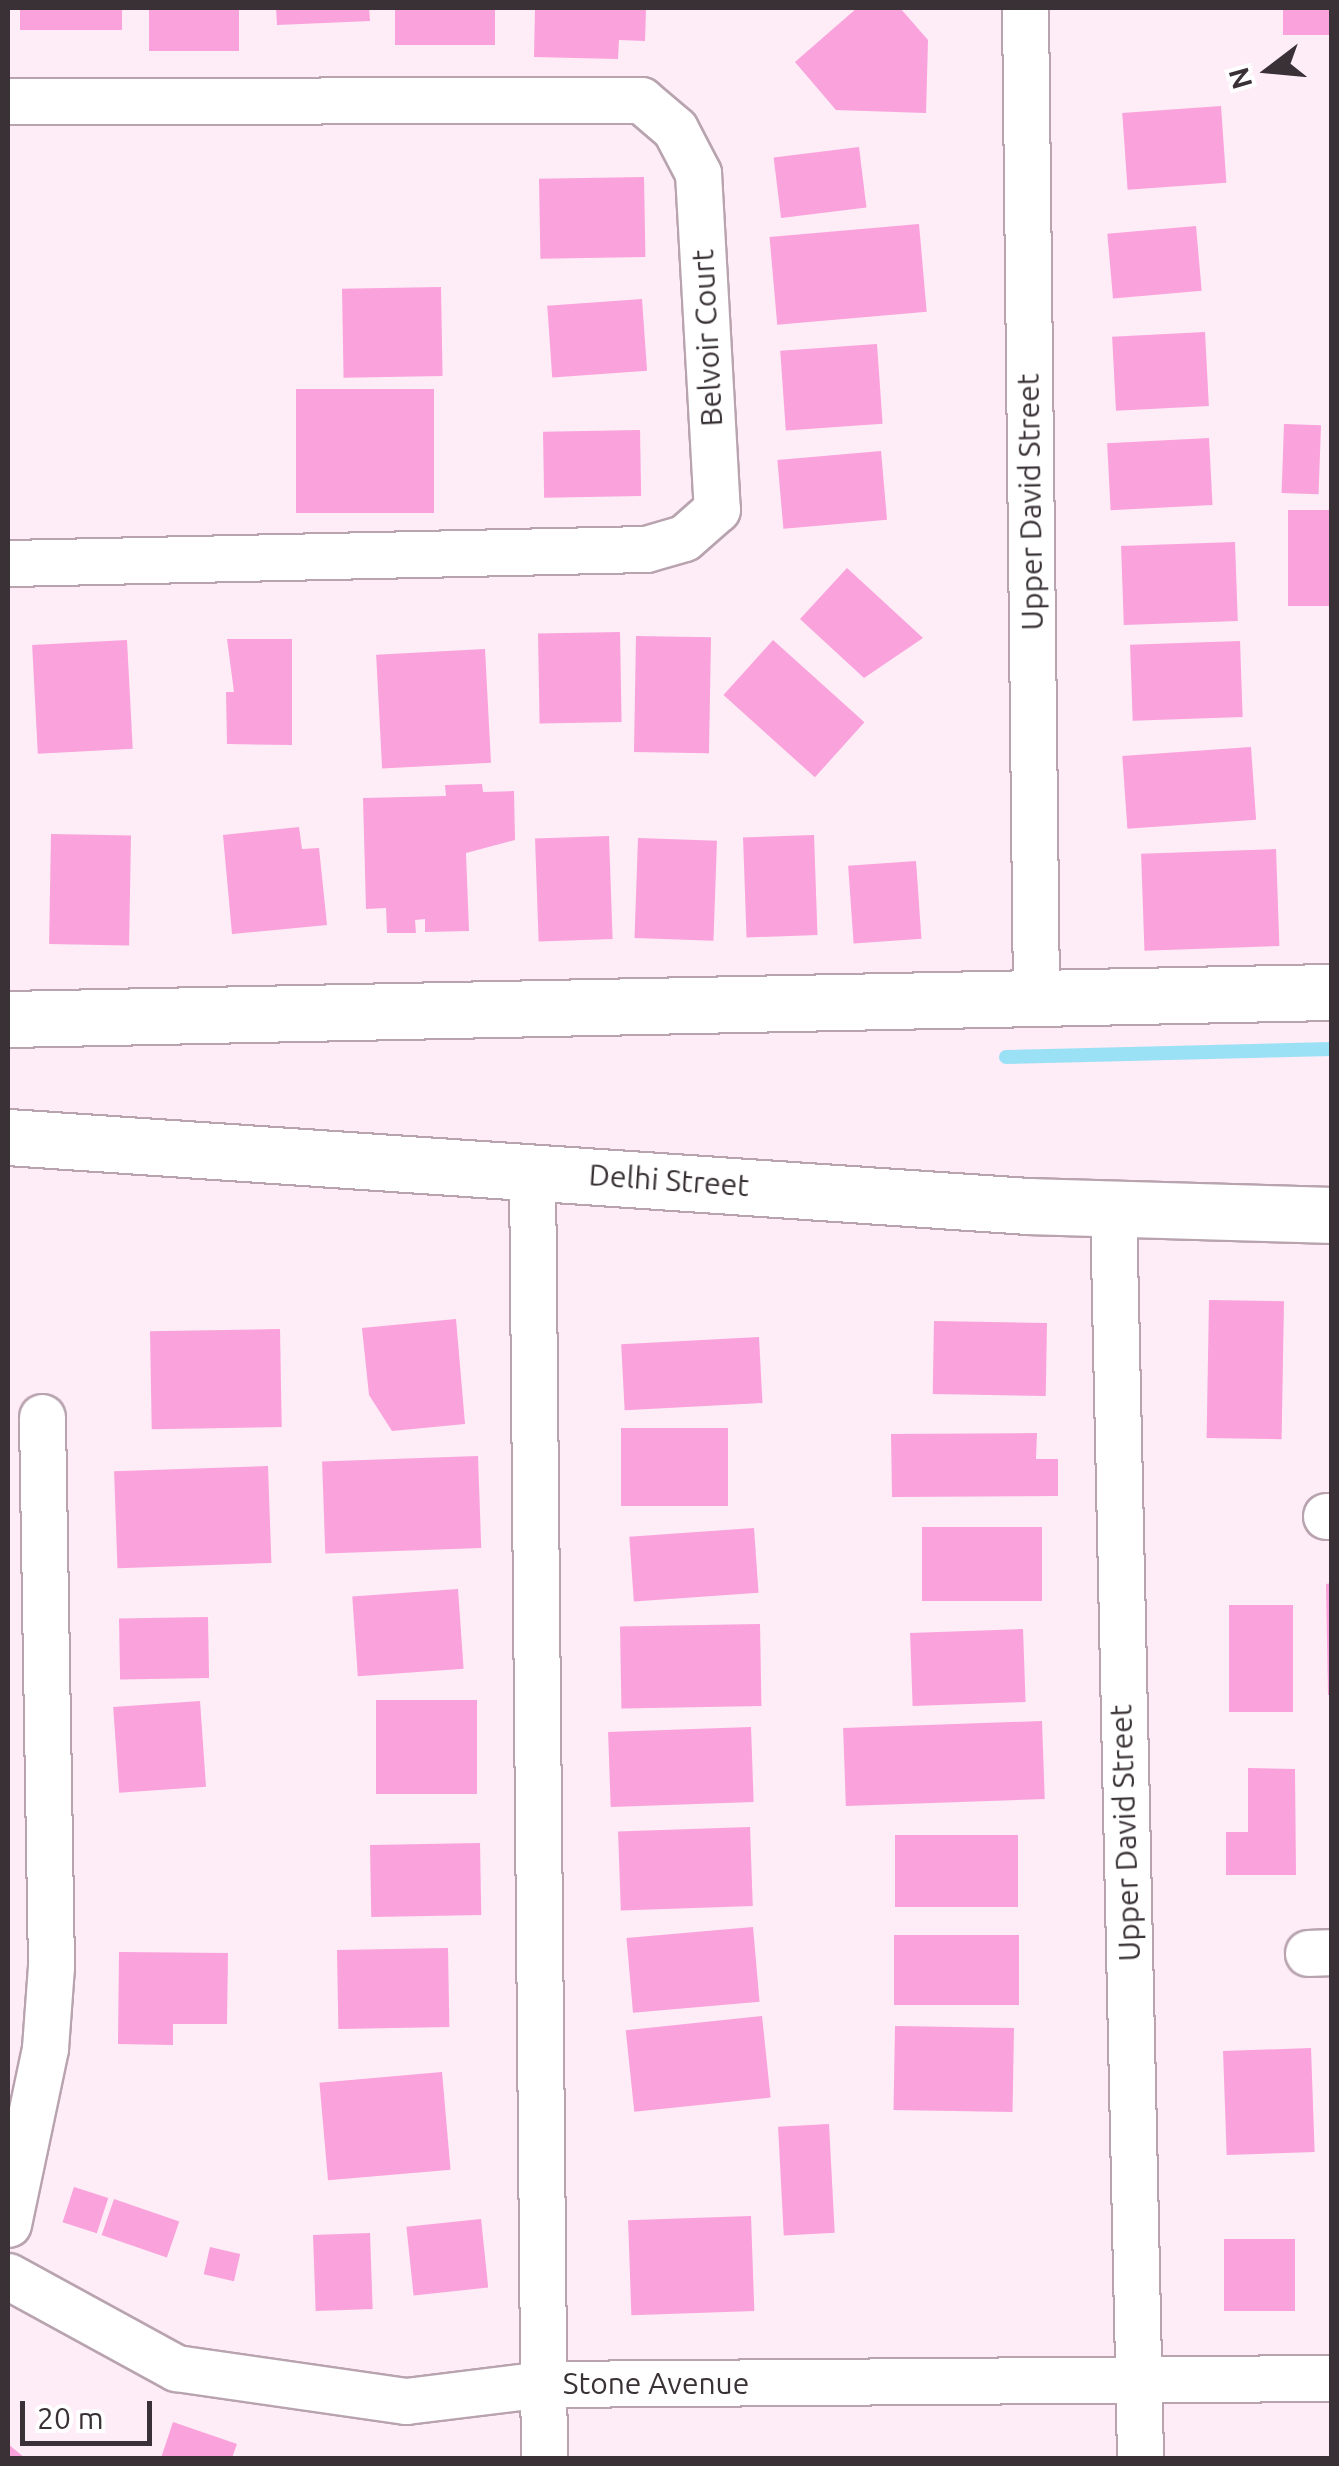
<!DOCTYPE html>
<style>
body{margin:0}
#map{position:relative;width:1339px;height:2466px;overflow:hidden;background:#feecf7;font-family:Ubuntu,sans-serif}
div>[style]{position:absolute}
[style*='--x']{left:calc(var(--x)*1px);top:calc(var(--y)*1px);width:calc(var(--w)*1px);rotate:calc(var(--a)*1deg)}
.stream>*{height:14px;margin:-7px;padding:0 7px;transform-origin:7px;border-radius:7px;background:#9be1f5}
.building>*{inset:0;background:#faa2db;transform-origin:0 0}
.roads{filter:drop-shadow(2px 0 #b8a3af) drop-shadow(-2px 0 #b8a3af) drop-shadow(0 2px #b8a3af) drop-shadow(0 -2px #b8a3af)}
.street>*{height:45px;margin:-22.5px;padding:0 22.5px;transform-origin:22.5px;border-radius:22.5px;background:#fff}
.secondary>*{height:55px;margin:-27.5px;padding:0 27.5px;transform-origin:27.5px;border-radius:27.5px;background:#fff}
span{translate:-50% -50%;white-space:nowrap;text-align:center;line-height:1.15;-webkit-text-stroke:9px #fff;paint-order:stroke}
.street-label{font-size:30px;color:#393136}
.frame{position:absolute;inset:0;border:10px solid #393136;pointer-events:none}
.north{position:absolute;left:1219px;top:20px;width:100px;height:100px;-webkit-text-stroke:8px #fff;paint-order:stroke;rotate:254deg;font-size:28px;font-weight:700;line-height:40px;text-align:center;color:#393136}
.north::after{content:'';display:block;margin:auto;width:35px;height:45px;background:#393136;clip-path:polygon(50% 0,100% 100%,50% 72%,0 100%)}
.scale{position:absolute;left:20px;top:2401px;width:132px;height:45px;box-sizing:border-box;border:5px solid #393136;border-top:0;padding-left:12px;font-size:30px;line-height:35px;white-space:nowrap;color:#393136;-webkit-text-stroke:8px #fff;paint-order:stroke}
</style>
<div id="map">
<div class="stream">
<i style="--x:1006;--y:1057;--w:326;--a:-1.4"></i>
</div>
<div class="building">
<i style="left:20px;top:8px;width:102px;height:22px"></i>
<i style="left:149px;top:8px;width:90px;height:43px"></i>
<i style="clip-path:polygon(276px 8px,369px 8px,370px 21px,277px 25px)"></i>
<i style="left:395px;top:8px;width:100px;height:37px"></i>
<i style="clip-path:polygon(535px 8px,646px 8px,645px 41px,619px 40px,618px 59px,534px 57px)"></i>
<i style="clip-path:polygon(857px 8px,900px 8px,928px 40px,926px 113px,836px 110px,795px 62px)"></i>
<i style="left:1283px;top:8px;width:49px;height:27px"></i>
<i style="left:1221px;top:106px;width:77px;height:99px;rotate:86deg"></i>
<i style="left:859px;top:147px;width:61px;height:86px;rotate:83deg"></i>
<i style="left:644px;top:177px;width:80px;height:105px;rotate:89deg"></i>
<i style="left:919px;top:224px;width:88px;height:150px;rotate:85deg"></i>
<i style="left:1196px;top:226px;width:65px;height:89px;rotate:85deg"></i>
<i style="left:441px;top:287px;width:89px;height:99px;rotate:89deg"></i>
<i style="left:642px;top:299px;width:72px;height:95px;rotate:86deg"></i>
<i style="left:1205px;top:332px;width:74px;height:93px;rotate:87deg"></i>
<i style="left:877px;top:344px;width:80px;height:97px;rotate:86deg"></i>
<i style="left:296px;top:389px;width:138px;height:124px"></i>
<i style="left:1284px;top:424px;width:37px;height:69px;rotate:2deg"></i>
<i style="left:640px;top:430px;width:66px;height:97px;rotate:89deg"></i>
<i style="left:1209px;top:438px;width:67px;height:102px;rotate:87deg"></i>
<i style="left:881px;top:451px;width:69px;height:104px;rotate:85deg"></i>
<i style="left:1288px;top:510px;width:44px;height:96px"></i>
<i style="left:1235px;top:542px;width:79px;height:114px;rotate:88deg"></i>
<i style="clip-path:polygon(847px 568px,923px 638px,864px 678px,800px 619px)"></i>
<i style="left:620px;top:632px;width:90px;height:82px;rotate:89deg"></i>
<i style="left:636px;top:636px;width:75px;height:116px;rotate:1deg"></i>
<i style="clip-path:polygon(227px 639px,292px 639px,292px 745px,227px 744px,226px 692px,234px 692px)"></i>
<i style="left:127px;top:640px;width:109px;height:95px;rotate:87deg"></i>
<i style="left:773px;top:640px;width:123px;height:74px;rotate:42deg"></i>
<i style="left:1240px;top:641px;width:76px;height:110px;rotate:88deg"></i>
<i style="left:485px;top:649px;width:114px;height:109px;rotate:87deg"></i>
<i style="left:1251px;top:747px;width:73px;height:129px;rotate:86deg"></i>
<i style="clip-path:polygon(482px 784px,483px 792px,514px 791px,515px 840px,466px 853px,469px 931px,425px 932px,425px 919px,415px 920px,416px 933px,387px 933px,386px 908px,366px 909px,363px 798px,446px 796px,445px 785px)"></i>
<i style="clip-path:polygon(299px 827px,302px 849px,319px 848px,327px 925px,232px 934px,223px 835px)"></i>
<i style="left:51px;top:834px;width:80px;height:110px;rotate:1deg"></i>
<i style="left:814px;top:835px;width:100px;height:71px;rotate:88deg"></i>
<i style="left:609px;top:836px;width:103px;height:74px;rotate:88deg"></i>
<i style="left:638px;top:838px;width:79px;height:100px;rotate:2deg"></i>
<i style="left:1276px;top:849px;width:97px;height:135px;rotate:88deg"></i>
<i style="left:916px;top:861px;width:78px;height:68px;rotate:86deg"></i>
<i style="left:1209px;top:1300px;width:75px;height:138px;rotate:1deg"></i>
<i style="clip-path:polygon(456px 1319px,465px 1424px,392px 1431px,369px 1395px,362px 1328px)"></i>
<i style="left:934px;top:1321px;width:113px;height:73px;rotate:1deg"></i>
<i style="left:280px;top:1329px;width:98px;height:130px;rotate:89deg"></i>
<i style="left:759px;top:1337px;width:66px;height:138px;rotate:87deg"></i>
<i style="left:621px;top:1428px;width:107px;height:78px"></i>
<i style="clip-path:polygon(1037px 1433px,1036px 1459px,1058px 1459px,1058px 1496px,892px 1497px,891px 1434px)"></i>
<i style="left:478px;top:1456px;width:92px;height:156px;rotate:88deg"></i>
<i style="left:268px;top:1466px;width:97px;height:154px;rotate:88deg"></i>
<i style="left:922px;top:1527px;width:120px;height:74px"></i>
<i style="left:754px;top:1528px;width:65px;height:125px;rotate:86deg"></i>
<i style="clip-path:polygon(1332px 1583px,1332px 1695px,1328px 1695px,1326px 1584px)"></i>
<i style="left:458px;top:1589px;width:80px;height:106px;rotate:86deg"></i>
<i style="left:1229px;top:1605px;width:64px;height:107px"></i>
<i style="left:208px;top:1617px;width:61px;height:89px;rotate:89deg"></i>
<i style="left:760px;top:1624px;width:82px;height:140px;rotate:89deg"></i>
<i style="left:1023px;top:1629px;width:73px;height:113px;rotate:88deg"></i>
<i style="left:376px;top:1700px;width:101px;height:94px"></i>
<i style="left:200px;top:1701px;width:86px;height:87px;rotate:86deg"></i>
<i style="left:1042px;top:1721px;width:78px;height:199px;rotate:88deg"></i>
<i style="left:751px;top:1727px;width:75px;height:143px;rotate:88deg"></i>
<i style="clip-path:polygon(1248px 1768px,1295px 1769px,1296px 1875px,1226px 1875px,1226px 1832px,1248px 1832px)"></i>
<i style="left:750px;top:1827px;width:79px;height:132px;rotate:88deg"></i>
<i style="left:895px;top:1835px;width:123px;height:72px"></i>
<i style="left:480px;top:1843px;width:72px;height:110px;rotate:89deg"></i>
<i style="left:753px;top:1927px;width:75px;height:127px;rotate:85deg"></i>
<i style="left:894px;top:1935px;width:125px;height:70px"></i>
<i style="left:448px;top:1948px;width:79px;height:111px;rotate:89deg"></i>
<i style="clip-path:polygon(119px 1952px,228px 1953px,227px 2024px,173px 2024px,173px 2045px,118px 2044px)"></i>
<i style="left:762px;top:2016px;width:82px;height:137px;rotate:84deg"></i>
<i style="left:895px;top:2026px;width:119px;height:84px;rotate:1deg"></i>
<i style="left:1311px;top:2048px;width:104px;height:88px;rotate:88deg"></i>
<i style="left:442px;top:2072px;width:98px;height:123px;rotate:85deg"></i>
<i style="left:829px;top:2124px;width:109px;height:51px;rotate:87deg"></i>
<i style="left:74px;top:2187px;width:36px;height:37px;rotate:18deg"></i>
<i style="left:114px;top:2199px;width:69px;height:38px;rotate:19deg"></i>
<i style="left:751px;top:2216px;width:95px;height:123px;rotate:88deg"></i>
<i style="left:481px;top:2219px;width:69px;height:75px;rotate:84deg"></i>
<i style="left:370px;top:2233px;width:76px;height:57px;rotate:88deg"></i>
<i style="left:1224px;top:2239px;width:71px;height:72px"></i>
<i style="left:210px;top:2247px;width:31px;height:28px;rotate:13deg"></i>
<i style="clip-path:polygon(173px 2422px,237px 2444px,232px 2458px,161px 2458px)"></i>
<i style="clip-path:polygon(8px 2444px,25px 2458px,8px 2458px)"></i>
</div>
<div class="roads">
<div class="street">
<i style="--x:1025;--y:8;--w:988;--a:89.36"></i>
<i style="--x:8;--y:101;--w:633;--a:-0.09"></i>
<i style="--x:641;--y:100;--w:45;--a:40.5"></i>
<i style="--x:675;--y:129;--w:50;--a:62.4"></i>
<i style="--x:698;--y:173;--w:337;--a:86.8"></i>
<i style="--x:717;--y:509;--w:44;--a:138.7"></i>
<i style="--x:684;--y:538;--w:40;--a:164"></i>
<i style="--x:646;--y:549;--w:638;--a:178.74"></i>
<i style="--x:532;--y:1170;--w:1288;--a:89.47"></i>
<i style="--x:1113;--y:1208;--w:1250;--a:88.76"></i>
<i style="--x:1326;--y:1516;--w:6;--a:0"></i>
<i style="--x:1308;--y:1953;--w:24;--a:-2"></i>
<i style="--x:8;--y:2224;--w:180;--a:-78.1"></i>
<i style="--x:45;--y:2048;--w:81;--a:-85.8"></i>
<i style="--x:51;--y:1967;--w:550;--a:-90.94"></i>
<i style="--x:8;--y:2276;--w:192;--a:28.7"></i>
<i style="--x:176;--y:2368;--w:232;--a:8.2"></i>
<i style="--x:406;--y:2401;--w:140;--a:-7"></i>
<i style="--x:545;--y:2384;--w:787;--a:-0.44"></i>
</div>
<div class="secondary">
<i style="--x:8;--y:1019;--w:1324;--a:-1.17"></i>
<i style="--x:8;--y:1137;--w:1023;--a:3.87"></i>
<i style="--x:1029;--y:1206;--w:303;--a:1.7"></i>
</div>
</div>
<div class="street-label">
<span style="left:707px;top:338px;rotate:-93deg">Belvoir Court</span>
<span style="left:1030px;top:502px;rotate:-91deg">Upper David Street</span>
<span style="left:669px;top:1180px;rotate:4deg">Delhi Street</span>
<span style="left:1125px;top:1833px;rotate:-92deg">Upper David Street</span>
<span style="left:656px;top:2383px">Stone Avenue</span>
</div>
<div class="frame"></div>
<div class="north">N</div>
<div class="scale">20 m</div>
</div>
